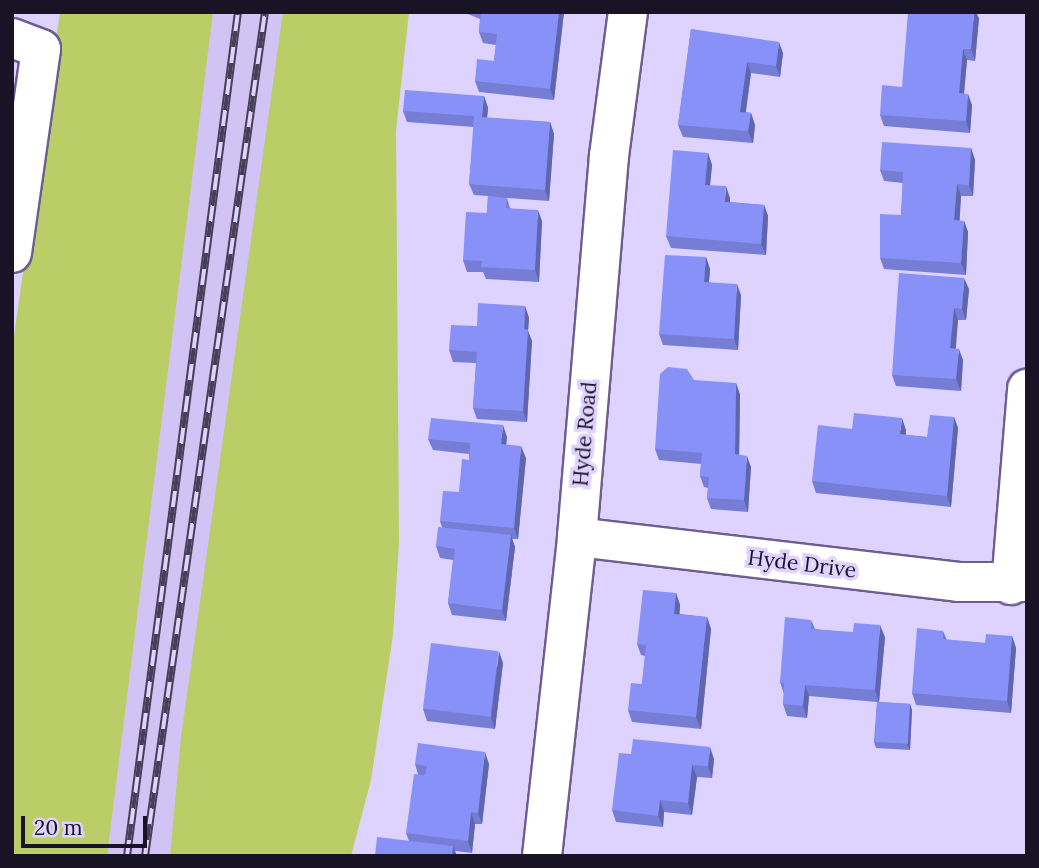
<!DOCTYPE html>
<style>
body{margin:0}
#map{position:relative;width:1039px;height:868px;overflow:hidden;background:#ded2fe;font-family:Lora,serif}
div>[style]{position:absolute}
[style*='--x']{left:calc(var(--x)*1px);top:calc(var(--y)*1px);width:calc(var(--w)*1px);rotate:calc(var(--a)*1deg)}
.built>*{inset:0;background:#d1c3f4}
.green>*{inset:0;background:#bbcd67}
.roads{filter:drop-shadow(2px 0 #6d5e8f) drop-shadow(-2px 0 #6d5e8f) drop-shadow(0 2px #6d5e8f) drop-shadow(0 -2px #6d5e8f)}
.minor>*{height:38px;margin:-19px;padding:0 19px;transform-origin:19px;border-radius:19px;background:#fff}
.rail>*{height:8px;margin-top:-4px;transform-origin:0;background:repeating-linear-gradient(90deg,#ded2fe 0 16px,#463f57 0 32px);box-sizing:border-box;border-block:2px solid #463f57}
.wall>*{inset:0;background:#757dd5}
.shaded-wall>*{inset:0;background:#5f66ae}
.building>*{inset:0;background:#8891f8;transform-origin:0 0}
span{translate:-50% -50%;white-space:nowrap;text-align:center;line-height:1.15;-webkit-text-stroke:7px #ded2fe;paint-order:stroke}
.street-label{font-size:21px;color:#191326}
.frame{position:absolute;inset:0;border:14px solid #191326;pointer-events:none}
.scale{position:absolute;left:21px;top:816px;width:126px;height:32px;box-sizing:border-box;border:4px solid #191326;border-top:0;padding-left:9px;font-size:21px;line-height:24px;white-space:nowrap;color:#191326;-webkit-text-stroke:5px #ded2fe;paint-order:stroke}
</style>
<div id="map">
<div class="built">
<i style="clip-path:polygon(182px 12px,313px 12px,220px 856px,72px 856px)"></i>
</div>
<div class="green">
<i style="clip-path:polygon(60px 12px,213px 12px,107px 856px,12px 856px,12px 350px)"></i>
<i style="clip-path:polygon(283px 12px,409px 12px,396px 131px,399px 542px,393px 635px,371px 780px,351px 856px,170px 856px,181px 737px)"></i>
</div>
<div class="roads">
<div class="minor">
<i style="--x:12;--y:38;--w:31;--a:21"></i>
<i style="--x:41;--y:49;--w:206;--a:98.1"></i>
<i style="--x:577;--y:537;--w:384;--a:6.7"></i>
<i style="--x:958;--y:582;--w:69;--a:0"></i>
<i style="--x:1011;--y:585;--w:197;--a:-85.3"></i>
<i style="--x:542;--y:856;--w:321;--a:-83.7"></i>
<i style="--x:577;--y:537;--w:382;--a:-85.2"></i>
<i style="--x:609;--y:156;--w:145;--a:-82.5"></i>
</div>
</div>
<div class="rail">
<i style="--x:127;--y:856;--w:851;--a:-82.51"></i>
<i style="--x:145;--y:856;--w:852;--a:-81.91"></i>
</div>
<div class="wall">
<i style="clip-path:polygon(467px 12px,564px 12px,554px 100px,479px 92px,475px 81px,494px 61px,496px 45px,483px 43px,479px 32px,480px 19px,468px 14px)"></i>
<i style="clip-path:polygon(979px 18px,975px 61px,967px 60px,964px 93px,972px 105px,970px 133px,884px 126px,880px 115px,902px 87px)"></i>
<i style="clip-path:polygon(691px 29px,783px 53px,780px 77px,751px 73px,746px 112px,751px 113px,755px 125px,753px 143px,683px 137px,678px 125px)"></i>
<i style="clip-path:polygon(484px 96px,488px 108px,487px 118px,550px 122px,554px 134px,549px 201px,507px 198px,510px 208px,542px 221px,539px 282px,486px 279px,483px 272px,467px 272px,463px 260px,487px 213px,488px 196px,474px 195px,469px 184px,474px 127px,407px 122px,403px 111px)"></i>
<i style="clip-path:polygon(971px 148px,975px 160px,973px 196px,961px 196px,959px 221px,964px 221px,968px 232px,966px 275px,884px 269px,880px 258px,901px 215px,903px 183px,884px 181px,880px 170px)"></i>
<i style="clip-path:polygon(708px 153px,712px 165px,710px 185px,730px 198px,730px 202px,764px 205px,768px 216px,766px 255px,671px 248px,666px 236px)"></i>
<i style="clip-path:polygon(706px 257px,710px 269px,709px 282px,741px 295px,738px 350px,663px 345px,659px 334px)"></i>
<i style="clip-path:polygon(969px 289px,966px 320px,958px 320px,955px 348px,963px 360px,961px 391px,896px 386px,892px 375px)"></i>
<i style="clip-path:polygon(525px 306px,529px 318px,528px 331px,532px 341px,527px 422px,477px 419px,473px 408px,476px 363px,453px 362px,449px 350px,477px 326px)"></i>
<i style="clip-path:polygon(694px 380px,740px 394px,739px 455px,751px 467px,748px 512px,711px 509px,707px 498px,708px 488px,704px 487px,700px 476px,701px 464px,659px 460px,655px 449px)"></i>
<i style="clip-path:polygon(954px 417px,958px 428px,951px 507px,816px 493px,812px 481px,852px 429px,906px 430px,906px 435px,927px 437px)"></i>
<i style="clip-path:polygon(507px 437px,506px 445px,526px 458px,518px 539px,512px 539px,515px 547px,506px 621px,452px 615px,448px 603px,453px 560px,440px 558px,436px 546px,442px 527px,440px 521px,459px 492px,469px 460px,469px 454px,433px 450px,428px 439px)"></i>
<i style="clip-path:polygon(676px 593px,680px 605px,679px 614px,707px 617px,711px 629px,701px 729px,632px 722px,628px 710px,642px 684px,645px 656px,641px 655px,637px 644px)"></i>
<i style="clip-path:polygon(811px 620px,815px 629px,885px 637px,879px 702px,910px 704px,912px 710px,910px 750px,876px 748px,874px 742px,877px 702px,809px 696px,807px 718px,787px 716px,783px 704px,784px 694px,780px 682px)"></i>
<i style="clip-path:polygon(943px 631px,947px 640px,985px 643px,1012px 636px,1016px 648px,1011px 713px,916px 705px,912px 693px)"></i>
<i style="clip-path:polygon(503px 663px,495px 729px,427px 721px,423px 709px)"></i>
<i style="clip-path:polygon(631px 754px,714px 759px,712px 778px,697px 777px,692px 815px,664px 812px,663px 827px,616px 822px,612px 810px)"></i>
<i style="clip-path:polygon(415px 764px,489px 764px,482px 824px,475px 824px,472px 853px,455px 851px,457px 856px,375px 856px,409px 841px,406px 833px,418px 774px)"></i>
</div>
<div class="shaded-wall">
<i style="clip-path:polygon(559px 12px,564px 12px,554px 100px,550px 89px)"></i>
<i style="clip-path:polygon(974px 12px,976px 12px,979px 18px,975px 61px,971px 49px)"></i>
<i style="clip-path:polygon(779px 42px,783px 53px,780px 77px,776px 66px)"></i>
<i style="clip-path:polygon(963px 49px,967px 60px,963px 104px,959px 93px)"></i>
<i style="clip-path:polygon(747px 62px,751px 73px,744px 123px,740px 112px)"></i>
<i style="clip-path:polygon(968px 94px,972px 105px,970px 133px,966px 121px)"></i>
<i style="clip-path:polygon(484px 96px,488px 108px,486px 129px,482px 117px)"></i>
<i style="clip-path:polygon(751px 113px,755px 125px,753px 143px,748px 131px)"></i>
<i style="clip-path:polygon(550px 122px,554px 134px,549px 201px,545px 190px)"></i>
<i style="clip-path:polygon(971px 148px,975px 160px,973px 196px,969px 185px)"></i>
<i style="clip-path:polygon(708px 153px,712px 165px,709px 196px,705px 185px)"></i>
<i style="clip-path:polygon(957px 184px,961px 196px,959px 232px,954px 220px)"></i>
<i style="clip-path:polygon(726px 186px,730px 198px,729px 213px,725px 202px)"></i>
<i style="clip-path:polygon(764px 205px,768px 216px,766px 255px,761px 244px)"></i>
<i style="clip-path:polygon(538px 210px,542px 221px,539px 282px,535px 270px)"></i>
<i style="clip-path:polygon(964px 221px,968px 232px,966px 275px,961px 263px)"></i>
<i style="clip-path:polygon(706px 257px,710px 269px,708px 293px,704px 282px)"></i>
<i style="clip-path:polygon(964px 278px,969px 289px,966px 320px,962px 309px)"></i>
<i style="clip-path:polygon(737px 284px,741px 295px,738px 350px,734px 339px)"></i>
<i style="clip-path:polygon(525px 306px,529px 318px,528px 331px,532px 341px,527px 422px,523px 411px)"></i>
<i style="clip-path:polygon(954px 308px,958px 320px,955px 360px,950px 348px)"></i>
<i style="clip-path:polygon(959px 349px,963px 360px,961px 391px,956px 379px)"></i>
<i style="clip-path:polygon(736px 383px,740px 394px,739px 466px,735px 454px)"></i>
<i style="clip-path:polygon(954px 417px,958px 428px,951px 507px,947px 496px)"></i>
<i style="clip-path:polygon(902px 418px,906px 430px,904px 446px,900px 434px)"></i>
<i style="clip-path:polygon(503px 425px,507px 437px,505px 456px,501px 444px)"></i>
<i style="clip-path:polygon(521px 446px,526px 458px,518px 539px,514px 528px)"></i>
<i style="clip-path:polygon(747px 456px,751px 467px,748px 512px,744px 500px)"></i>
<i style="clip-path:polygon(511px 535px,515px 547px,506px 621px,502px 610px)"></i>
<i style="clip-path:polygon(676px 593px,680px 605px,679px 626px,674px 614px)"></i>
<i style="clip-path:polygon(707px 617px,711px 629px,701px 729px,696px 717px)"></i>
<i style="clip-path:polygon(880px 625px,885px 637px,879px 702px,875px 690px)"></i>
<i style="clip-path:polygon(1012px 636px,1016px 648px,1011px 713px,1007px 701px)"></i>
<i style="clip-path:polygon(499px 651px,503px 663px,495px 729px,491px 718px)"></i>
<i style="clip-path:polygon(805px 685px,809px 696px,807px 718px,803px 706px)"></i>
<i style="clip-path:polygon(910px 704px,912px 710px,910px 750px,907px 744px)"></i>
<i style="clip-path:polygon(710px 747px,714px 759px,712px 778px,708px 766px)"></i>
<i style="clip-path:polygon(485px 752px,489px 764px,482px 824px,478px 813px)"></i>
<i style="clip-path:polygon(692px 765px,697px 777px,692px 815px,688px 803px)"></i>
<i style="clip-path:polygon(660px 800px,664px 812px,663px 827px,658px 816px)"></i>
<i style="clip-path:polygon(471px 812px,475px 824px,472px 853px,468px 841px)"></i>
<i style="clip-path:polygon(453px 846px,457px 856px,452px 856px)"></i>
</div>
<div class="building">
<i style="clip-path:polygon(481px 12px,559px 12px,550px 89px,475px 81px,477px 59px,494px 61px,497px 34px,479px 32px)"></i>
<i style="clip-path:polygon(908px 12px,974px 12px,971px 49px,963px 49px,959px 93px,968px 94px,966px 121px,880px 115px,882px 85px,902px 87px)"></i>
<i style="clip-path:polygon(691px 29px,779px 42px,776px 66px,747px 62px,740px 112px,751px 113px,748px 131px,678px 125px)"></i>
<i style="clip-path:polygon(405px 90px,484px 96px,482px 117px,550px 122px,545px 190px,469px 184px,474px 116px,403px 111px)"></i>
<i style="clip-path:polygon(882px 142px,971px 148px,969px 185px,957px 184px,954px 220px,964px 221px,961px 263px,880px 258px,880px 214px,901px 215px,903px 172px,880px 170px)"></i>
<i style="clip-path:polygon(673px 150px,708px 153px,705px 185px,726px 186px,725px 202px,764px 205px,761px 244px,666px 236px)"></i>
<i style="clip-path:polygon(488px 196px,507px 198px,506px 208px,538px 210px,535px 270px,481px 267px,482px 261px,463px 260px,466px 212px,487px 213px)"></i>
<i style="clip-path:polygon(665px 255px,706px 257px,704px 282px,737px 284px,734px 339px,659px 334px)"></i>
<i style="clip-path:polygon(899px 273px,964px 278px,962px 309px,954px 308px,950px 348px,959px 349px,956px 379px,892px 375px)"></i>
<i style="clip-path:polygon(478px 303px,525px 306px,524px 329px,528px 330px,523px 411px,473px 408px,477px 352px,449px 350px,451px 325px,477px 326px)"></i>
<i style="clip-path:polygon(668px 367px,687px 369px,694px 380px,736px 383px,735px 454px,747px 456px,744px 500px,707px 498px,709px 477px,700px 476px,702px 453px,655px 449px,660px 374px)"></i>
<i style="clip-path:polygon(854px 413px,902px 418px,900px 434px,927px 437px,930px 415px,954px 417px,947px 496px,812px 481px,818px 425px,852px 429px)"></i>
<i style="clip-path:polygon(431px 418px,503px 425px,501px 444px,521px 446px,514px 528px,440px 521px,443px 491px,459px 492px,462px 459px,469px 460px,470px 443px,428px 439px)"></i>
<i style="clip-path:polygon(438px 527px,511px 535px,502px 610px,448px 603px,455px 549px,436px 546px)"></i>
<i style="clip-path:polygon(643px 590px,676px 593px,674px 614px,707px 617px,696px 717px,628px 710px,631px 683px,642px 684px,646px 645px,637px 644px)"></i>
<i style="clip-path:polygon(785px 617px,811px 620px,811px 629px,853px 632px,854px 623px,880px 625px,875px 690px,805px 685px,803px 706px,783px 704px,784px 683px,780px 682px)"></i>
<i style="clip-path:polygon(917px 628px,943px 631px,943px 639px,985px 643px,986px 634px,1012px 636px,1007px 701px,912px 693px)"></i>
<i style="left:431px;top:643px;width:68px;height:66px;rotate:7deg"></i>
<i style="left:877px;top:702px;width:33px;height:40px;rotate:3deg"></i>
<i style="clip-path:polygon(633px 739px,710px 747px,708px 766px,692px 765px,688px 803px,660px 800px,658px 816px,612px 810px,619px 753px,631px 754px)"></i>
<i style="clip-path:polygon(418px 743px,485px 752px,478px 813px,471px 812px,468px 841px,406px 833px,414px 774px,425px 775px,427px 766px,415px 764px)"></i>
<i style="clip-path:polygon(377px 837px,453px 846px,452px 856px,375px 856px)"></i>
</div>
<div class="street-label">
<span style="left:585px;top:434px;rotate:-85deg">Hyde Road</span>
<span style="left:802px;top:564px;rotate:7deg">Hyde Drive</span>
</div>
<div class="frame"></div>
<div class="scale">20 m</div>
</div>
